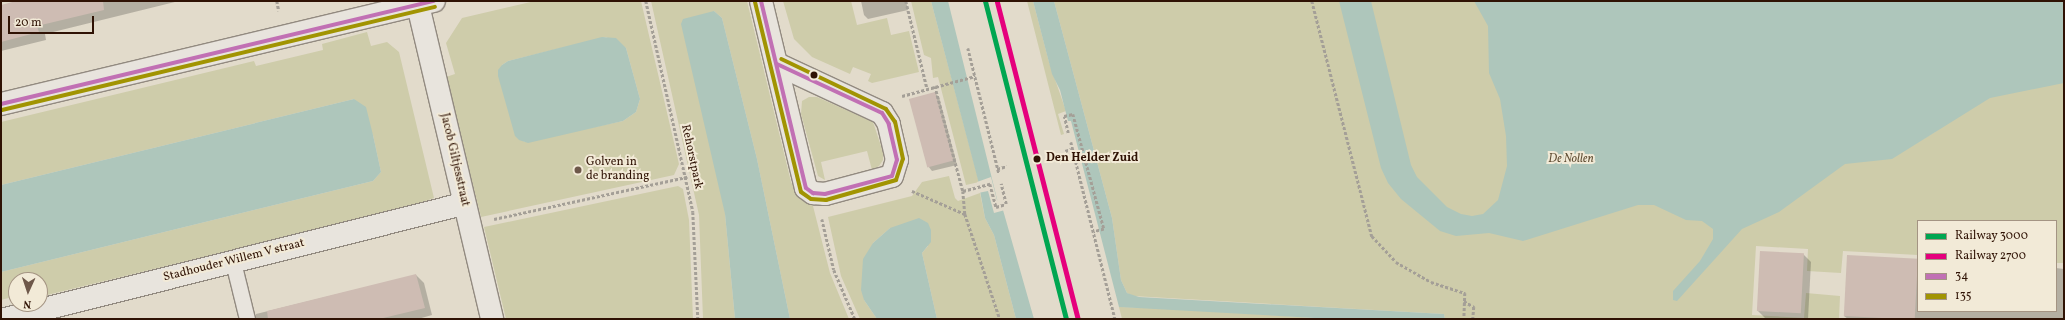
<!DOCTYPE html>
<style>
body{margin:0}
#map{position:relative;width:2065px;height:320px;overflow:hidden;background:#e2dbcb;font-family:Vollkorn,serif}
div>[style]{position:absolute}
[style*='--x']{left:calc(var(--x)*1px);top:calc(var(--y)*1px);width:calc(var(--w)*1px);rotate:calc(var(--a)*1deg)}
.green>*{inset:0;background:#ceccaa}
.water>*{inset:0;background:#aec6bb}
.pier>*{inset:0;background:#e2dbcb}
.shadow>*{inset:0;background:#0003}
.building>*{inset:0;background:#cebcb3;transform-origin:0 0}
.path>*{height:2.5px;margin-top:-1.25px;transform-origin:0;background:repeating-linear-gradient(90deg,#a49f97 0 3px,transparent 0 5px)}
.roads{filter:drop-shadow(1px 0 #928a80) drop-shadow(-1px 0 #928a80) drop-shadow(0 1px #928a80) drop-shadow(0 -1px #928a80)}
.lane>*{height:15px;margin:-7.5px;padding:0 7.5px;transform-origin:7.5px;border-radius:7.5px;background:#e8e4dd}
.street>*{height:22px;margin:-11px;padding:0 11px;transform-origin:11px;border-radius:11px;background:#e8e4dd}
.bus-1>*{height:4px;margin:-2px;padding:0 2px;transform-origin:2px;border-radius:2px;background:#c170b4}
.bus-2>*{height:4px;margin:-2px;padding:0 2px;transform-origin:2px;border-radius:2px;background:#a19402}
.rail-1>*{height:5px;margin:-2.5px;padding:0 2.5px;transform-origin:2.5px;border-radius:2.5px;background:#00a651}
.rail-2>*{height:5px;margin:-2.5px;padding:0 2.5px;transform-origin:2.5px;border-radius:2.5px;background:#e5007d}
.dots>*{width:11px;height:11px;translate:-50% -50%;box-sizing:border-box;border:2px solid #f2ead7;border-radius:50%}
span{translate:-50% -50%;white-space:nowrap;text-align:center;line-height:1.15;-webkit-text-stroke:4px #f2ead7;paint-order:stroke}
.street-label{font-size:12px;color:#2f1204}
.stop-label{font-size:12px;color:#2f1204;font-weight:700}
.left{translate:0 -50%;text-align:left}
.park-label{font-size:12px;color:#614f35;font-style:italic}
.poi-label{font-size:12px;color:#2f1204}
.frame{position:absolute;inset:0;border:2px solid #2f1204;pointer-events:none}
.legend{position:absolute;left:1917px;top:220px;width:140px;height:92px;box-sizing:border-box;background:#f2ead7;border:1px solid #a49483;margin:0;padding:5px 7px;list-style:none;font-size:12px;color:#2f1204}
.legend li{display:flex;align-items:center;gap:8px;height:20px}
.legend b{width:20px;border:1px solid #a49483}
.north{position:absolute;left:8px;top:272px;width:40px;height:40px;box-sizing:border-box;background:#f2ead7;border:1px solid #a49483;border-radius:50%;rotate:183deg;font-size:11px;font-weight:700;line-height:16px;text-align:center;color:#2f1204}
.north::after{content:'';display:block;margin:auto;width:14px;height:18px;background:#6e584a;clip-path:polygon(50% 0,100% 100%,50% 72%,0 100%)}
.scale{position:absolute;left:8px;top:16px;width:86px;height:18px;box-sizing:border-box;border:2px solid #2f1204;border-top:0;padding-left:5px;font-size:12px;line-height:14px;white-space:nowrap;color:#2f1204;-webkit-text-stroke:3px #f2ead7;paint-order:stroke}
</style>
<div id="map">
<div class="green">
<i style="clip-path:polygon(evenodd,535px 1px,641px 1px,679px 164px,674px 175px,481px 217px,446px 77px,455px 74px,446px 43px,462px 18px,535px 1px,606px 37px,626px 48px,640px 99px,636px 112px,623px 121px,524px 142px,502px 65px,508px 61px,606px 37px)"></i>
<i style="clip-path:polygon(651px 1px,747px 1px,791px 182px,800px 199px,813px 206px,830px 273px,849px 319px,790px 319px,757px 159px,722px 18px,714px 11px,725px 214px,735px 319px,703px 319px,699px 215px)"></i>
<i style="clip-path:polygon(783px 1px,851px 1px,857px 25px,887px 18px,891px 35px,909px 31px,919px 72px,872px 83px,868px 81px,871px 74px,853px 67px,850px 74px,812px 57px,794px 39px)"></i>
<i style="clip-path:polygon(911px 1px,931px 1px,979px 182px,966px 185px,938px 77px,933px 78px,931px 58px,924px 55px)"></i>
<i style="clip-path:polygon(1027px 1px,1033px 1px,1049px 62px,1066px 111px,1058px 114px,1064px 134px,1061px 135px)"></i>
<i style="clip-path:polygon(evenodd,1054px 1px,2064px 1px,2064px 263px,2056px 263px,2056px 221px,1918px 221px,1918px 255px,1843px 251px,1841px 273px,1807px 271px,1808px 249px,1756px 246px,1752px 315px,1804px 318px,1806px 293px,1840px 296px,1839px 319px,1445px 319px,1444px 314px,1133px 296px,1127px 293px,1121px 280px,1112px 218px,1054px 1px,1938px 130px,1892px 158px,1879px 160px,1938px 130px)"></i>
<i style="clip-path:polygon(367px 32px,371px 46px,387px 42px,399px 52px,434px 198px,412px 206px,43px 296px,40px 290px,40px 280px,16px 280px,16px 296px,1px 300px,1px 272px,373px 181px,381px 172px,373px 135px,354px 99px,1px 185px,1px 122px,254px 61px,256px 66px,323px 50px,322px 44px)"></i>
<i style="clip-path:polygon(809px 97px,817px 97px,873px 122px,883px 152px,883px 160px,879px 166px,872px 170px,867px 151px,821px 162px,825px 180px,818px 176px,801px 114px,802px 101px)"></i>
<i style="clip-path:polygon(949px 176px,955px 198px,958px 201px,980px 193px,985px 218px,994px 235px,1016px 319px,937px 319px,922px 253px,928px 246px,890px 228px,873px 243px,864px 300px,877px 319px,860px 319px,841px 276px,828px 217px,912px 196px,922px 182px)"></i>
<i style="clip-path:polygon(678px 186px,683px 189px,689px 220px,693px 319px,506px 319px,484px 227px)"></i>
<i style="clip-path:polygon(1119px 307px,1163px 308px,1332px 319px,1122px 319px)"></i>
</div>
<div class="water">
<i style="clip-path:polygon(931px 1px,948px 1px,998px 203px,1000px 203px,1003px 210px,1034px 319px,1016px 319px,994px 235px,985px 218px,978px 180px)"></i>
<i style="clip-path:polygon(1033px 1px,1054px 1px,1112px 218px,1121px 280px,1127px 293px,1139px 297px,1444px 314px,1445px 319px,1332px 319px,1119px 307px,1071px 121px,1068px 121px,1060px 90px,1052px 74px)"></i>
<i style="clip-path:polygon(1339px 1px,1371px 1px,1411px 165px,1417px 177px,1447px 207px,1461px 214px,1472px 216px,1483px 214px,1498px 200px,1507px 166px,1506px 136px,1500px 99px,1489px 73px,1488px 26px,1474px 1px,2064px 1px,2064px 83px,1990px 98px,1892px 159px,1845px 164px,1779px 212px,1742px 229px,1677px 301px,1673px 300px,1673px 291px,1700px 261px,1713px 239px,1713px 229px,1702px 221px,1686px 220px,1654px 205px,1638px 205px,1523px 241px,1489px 233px,1456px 236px,1440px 231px,1401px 199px,1388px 183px,1381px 168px)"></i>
<i style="clip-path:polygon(714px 11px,722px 18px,757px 159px,790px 319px,735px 319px,725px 214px,681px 24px,683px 19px)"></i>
<i style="clip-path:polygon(602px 37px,616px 38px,626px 48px,640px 99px,636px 112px,623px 121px,528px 143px,519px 140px,515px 136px,498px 76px,498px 70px,502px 65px,508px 61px)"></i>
<i style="clip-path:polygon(354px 99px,366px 107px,373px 135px,381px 172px,373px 181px,1px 272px,1px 185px)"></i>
<i style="clip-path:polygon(919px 218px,928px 223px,931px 230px,931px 242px,922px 253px,937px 319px,877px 319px,864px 300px,861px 290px,863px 259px,873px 243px,890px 228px)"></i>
</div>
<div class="pier">
<i style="clip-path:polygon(991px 177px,997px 200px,1002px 202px,1005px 210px,994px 213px,988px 191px,978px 193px,977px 182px)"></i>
</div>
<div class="shadow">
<i style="clip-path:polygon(22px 1px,179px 1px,45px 34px,46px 40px,1px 51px,1px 6px)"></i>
<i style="clip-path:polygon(861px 1px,906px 1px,908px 10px,868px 19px,864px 15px)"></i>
<i style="clip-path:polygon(935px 93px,939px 97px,957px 165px,932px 171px,928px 166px)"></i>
<i style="clip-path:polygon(1803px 254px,1811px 262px,1808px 319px,1766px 319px,1758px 311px)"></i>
<i style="clip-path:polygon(1918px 260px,1918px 311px,2056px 311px,2056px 268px,2064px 269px,2064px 319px,1848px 319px,1844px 316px)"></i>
<i style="clip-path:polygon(416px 275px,424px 283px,432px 315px,418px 319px,256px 319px,256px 314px)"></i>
</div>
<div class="building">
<i style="clip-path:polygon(16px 1px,103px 1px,104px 10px,37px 26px,39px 32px,1px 42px,1px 5px)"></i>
<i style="left:935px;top:92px;width:71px;height:27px;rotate:75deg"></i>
<i style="left:1760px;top:251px;width:44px;height:60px;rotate:3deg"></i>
<i style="left:1847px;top:255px;width:71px;height:61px;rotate:3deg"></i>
<i style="clip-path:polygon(416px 274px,425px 308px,379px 319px,268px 319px,267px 311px)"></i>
</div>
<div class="path">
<i style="--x:277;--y:1;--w:10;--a:79"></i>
<i style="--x:646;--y:1;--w:216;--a:77.4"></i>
<i style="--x:693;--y:212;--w:107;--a:87.3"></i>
<i style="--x:906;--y:1;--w:89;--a:76.4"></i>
<i style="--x:1312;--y:1;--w:243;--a:75.7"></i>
<i style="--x:1372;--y:236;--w:35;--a:47"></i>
<i style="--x:1396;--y:262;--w:40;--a:29.7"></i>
<i style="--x:1431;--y:282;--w:36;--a:18"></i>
<i style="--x:1465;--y:293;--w:26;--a:92"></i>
<i style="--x:968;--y:48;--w:129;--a:76.1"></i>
<i style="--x:935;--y:86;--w:109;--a:75.1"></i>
<i style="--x:963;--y:191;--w:23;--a:85"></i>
<i style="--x:965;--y:214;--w:111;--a:71.6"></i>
<i style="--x:902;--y:96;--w:76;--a:-15.3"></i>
<i style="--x:1068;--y:133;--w:17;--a:-103"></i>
<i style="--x:1064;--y:116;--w:9;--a:-13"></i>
<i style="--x:1073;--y:114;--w:119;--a:74.9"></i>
<i style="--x:1104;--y:229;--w:11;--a:165"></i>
<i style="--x:1071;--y:142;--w:182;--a:76"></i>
<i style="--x:1065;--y:151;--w:6;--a:-18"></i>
<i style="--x:997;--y:169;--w:10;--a:-17"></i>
<i style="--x:912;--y:191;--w:58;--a:23.5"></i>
<i style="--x:963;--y:191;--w:28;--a:-15"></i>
<i style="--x:990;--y:184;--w:24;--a:75"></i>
<i style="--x:996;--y:207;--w:10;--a:-17"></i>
<i style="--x:1006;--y:204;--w:21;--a:-104"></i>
<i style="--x:494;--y:219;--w:198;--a:-12.3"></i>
<i style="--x:822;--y:219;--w:52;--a:76.8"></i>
<i style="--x:834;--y:270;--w:53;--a:66.8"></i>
<i style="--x:1464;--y:301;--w:12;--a:31"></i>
<i style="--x:1474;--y:307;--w:12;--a:95"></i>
</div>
<div class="roads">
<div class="lane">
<i style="--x:233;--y:262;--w:59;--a:76.2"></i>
</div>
<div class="street">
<i style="--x:417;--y:1;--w:327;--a:76.7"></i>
<i style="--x:761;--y:1;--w:192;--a:76.5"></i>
<i style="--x:806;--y:188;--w:9;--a:36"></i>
<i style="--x:813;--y:193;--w:12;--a:5"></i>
<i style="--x:825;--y:194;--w:69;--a:-15"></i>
<i style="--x:892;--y:176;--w:17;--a:-73"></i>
<i style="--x:897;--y:160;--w:37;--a:-103"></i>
<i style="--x:889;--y:124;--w:13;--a:-122"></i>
<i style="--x:882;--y:113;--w:116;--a:-155"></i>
<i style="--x:1;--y:104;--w:445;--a:-13.4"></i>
<i style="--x:5;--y:319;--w:473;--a:-14.1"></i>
</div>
</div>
<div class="bus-1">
<i style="--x:761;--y:1;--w:192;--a:76.5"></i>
<i style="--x:806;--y:188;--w:9;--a:36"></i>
<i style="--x:813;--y:193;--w:12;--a:5"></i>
<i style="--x:825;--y:194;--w:69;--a:-15"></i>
<i style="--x:892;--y:176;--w:17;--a:-73"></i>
<i style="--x:897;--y:160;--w:37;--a:-103"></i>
<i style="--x:889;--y:124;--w:13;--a:-122"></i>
<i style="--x:882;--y:113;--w:116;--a:-155"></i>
<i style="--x:1;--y:104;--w:445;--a:-13.4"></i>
</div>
<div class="bus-2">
<i style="--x:755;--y:2;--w:195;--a:76.4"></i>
<i style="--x:801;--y:192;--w:12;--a:35"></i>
<i style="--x:811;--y:199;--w:15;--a:4"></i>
<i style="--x:826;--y:200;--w:73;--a:-15.9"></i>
<i style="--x:896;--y:180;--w:22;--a:-72"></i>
<i style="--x:903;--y:159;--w:38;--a:-102"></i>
<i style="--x:895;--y:122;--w:16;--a:-125"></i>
<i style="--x:886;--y:109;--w:116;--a:-154.5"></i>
<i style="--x:2;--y:110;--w:445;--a:-13.4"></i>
</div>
<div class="rail-1">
<i style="--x:985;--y:1;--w:328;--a:75.7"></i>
</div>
<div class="rail-2">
<i style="--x:997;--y:2;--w:327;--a:75.7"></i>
</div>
<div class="dots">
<i style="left:814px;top:75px;background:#2f1204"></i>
<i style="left:1037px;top:159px;background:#2f1204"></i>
<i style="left:578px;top:170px;background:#6e584a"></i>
</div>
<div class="street-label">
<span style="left:691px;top:157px;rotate:78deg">Rehorstpark</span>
<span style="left:454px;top:160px;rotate:77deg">Jacob Giltjesstraat</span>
<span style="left:234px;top:261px;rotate:-14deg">Stadhouder Willem V straat</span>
</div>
<div class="stop-label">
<span class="left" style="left:1046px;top:159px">Den Helder Zuid</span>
</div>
<div class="park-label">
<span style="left:1571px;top:160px">De Nollen</span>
</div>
<div class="poi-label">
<span class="left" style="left:586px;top:170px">Golven in<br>de branding</span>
</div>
<div class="frame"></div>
<ul class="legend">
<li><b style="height:5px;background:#00a651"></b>Railway 3000</li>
<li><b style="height:5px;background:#e5007d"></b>Railway 2700</li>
<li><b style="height:5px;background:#c170b4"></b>34</li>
<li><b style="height:5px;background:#a19402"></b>135</li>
</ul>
<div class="north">N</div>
<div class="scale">20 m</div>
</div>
